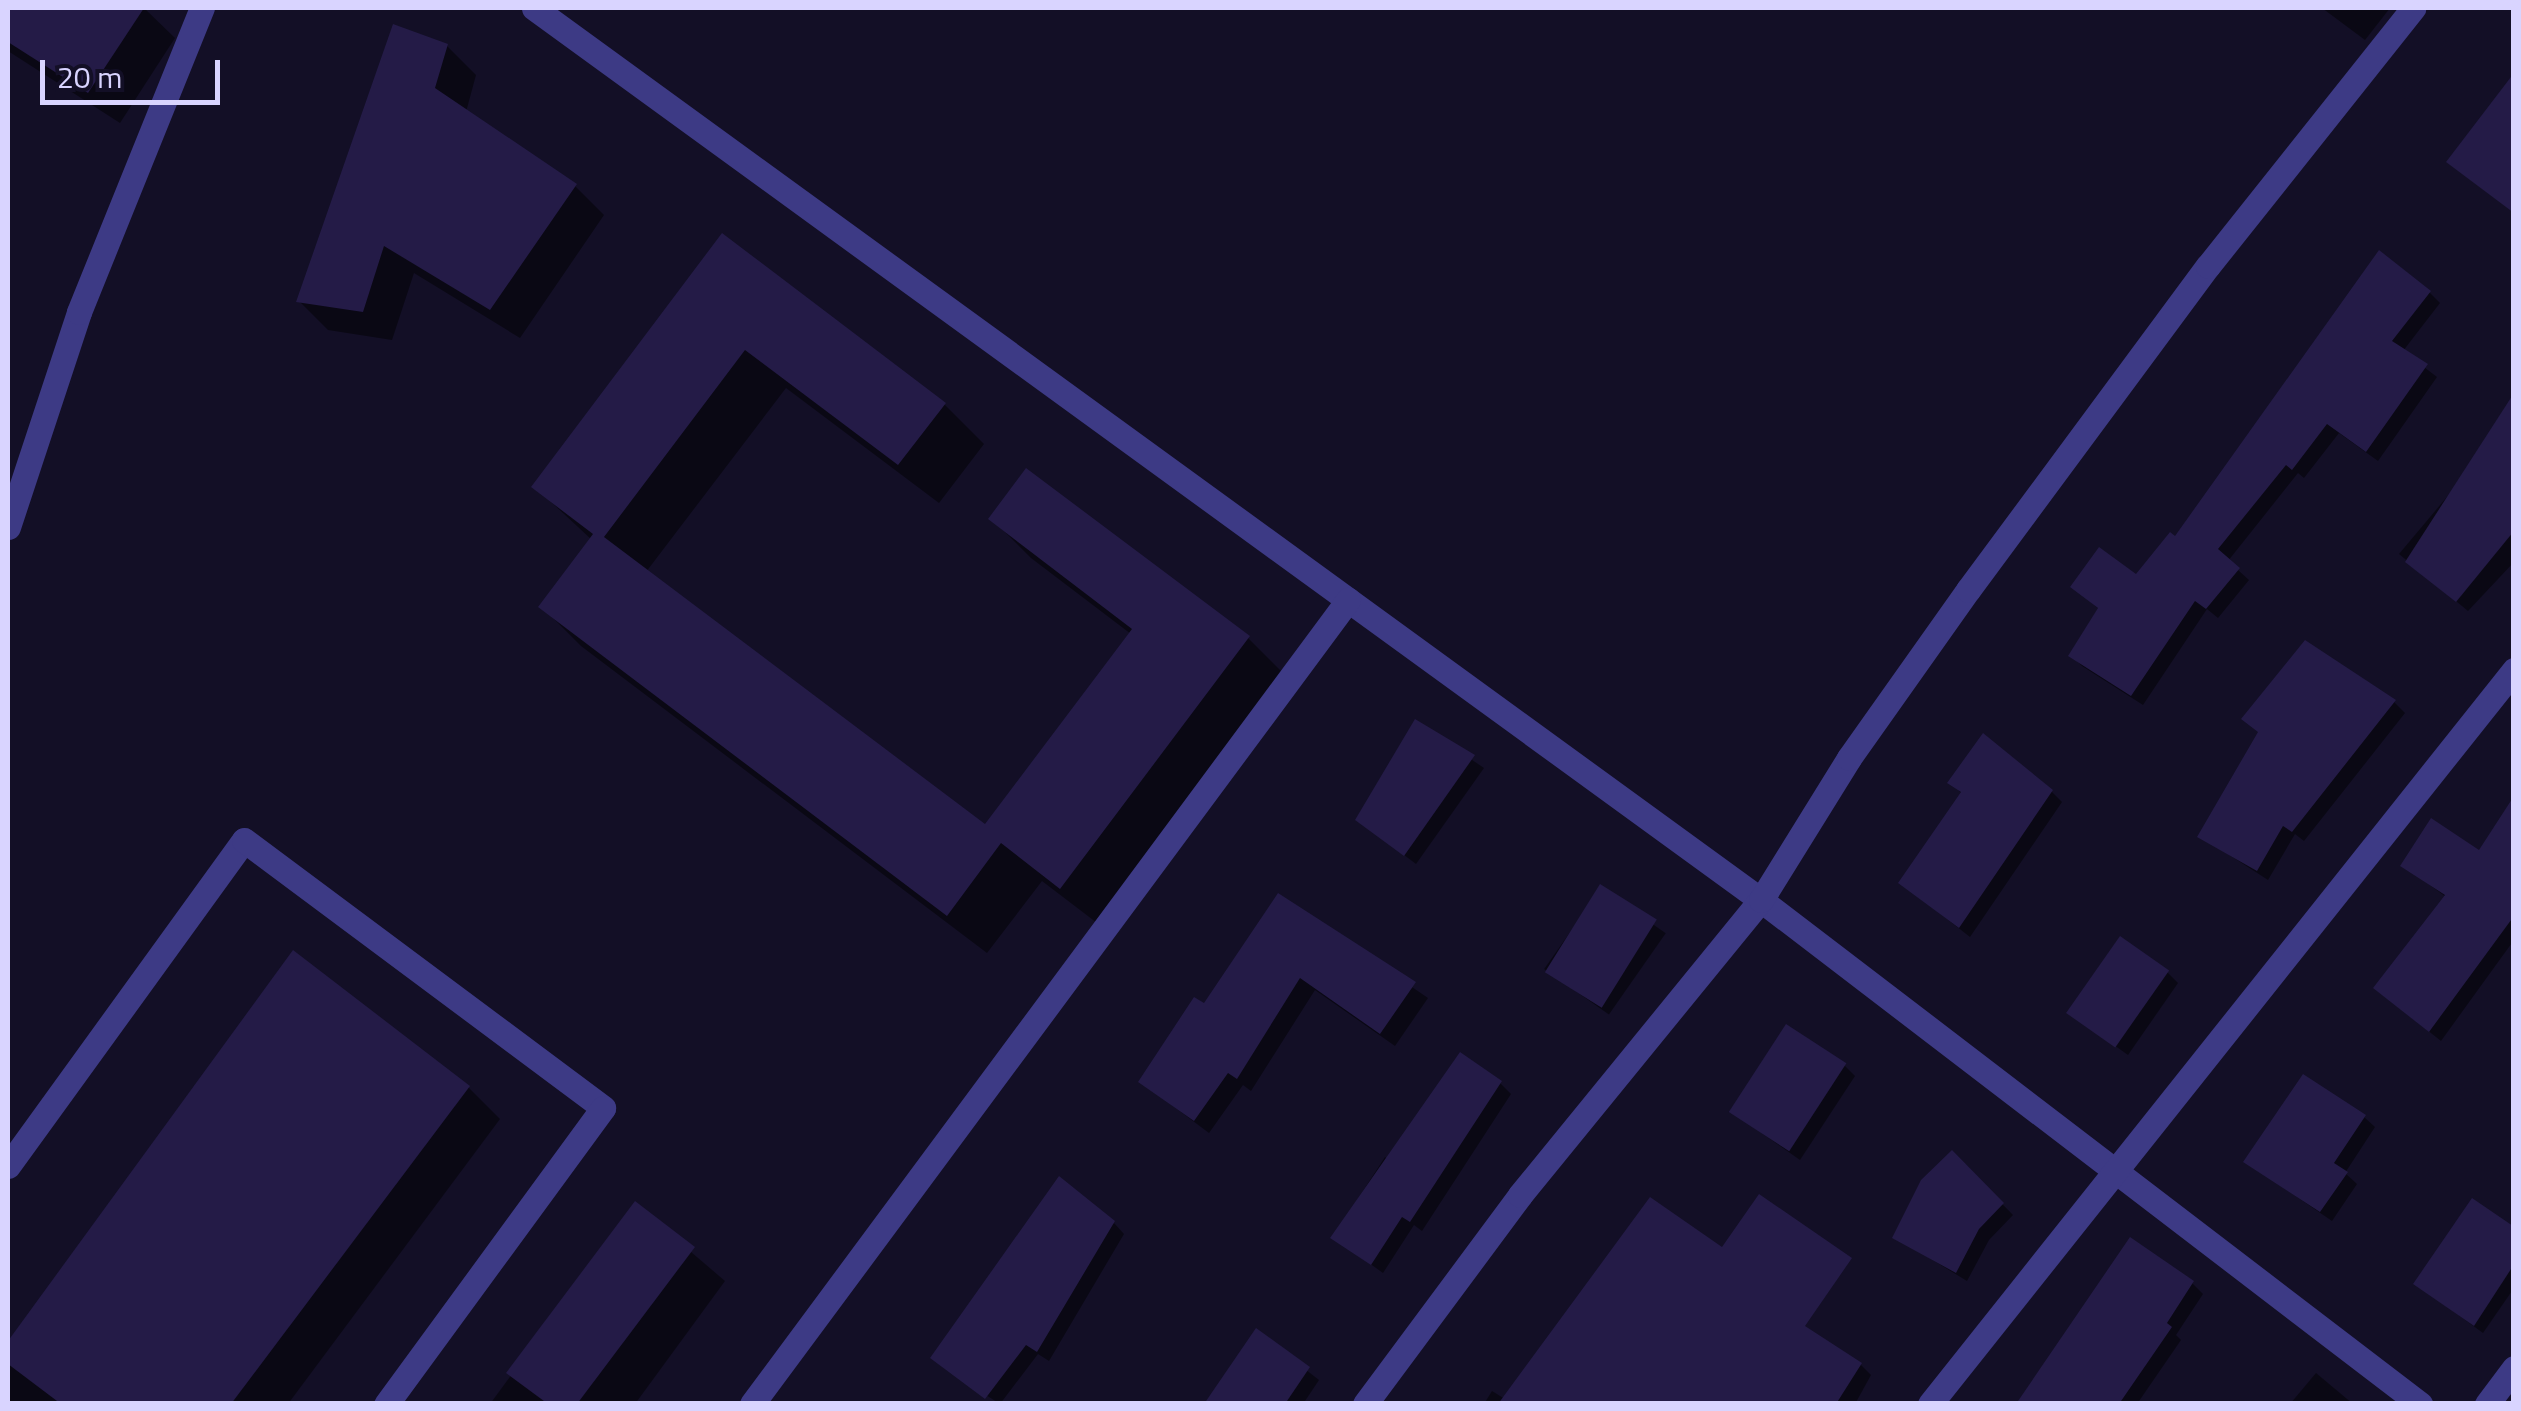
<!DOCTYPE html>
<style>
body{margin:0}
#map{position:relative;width:2521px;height:1411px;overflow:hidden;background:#130f26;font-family:"Titillium Web",sans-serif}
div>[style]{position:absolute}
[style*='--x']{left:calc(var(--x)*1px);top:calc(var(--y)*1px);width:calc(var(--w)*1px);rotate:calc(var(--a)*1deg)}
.shadow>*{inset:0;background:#0007;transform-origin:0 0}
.building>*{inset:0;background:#241b47;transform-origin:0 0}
.service>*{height:25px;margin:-12.5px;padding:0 12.5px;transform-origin:12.5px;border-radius:12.5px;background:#3d3a85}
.minor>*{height:25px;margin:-12.5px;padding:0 12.5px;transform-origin:12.5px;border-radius:12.5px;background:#3d3a85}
span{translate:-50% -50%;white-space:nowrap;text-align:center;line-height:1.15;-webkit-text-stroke:8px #130f26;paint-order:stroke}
.frame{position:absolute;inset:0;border:10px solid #d9d4ff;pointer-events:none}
.scale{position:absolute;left:40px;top:60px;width:180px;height:45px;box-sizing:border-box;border:5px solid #d9d4ff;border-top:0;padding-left:12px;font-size:30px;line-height:35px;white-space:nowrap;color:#d9d4ff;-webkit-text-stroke:8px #130f26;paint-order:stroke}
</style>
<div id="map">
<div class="shadow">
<i style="clip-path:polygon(8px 8px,144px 8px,175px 38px,120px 123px,8px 51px)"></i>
<i style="clip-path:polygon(2322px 8px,2390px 8px,2365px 40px)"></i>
<i style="clip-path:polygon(447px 46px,476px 75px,466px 112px,575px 186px,604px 215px,520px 338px,414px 273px,392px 340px,328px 330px,299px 301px)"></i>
<i style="clip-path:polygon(722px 236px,944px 404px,984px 444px,939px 503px,786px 388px,646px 572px,986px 828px,1131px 634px,1031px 558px,992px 519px,1027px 472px,1248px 638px,1288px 678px,1101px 926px,1042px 881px,987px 953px,581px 646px,542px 607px,592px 540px,535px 487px)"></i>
<i style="clip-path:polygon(2429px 292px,2440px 303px,2403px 351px,2437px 377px,2378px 461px,2339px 433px,2304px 478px,2298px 473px,2228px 561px,2249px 580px,2218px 618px,2207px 609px,2143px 705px,2082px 666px,2072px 656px,2100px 610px,2073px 587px,2137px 578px)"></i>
<i style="clip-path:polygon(2514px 417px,2514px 562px,2468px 611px,2399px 554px)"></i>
<i style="clip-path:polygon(2394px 702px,2405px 713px,2304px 841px,2295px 834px,2268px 880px,2200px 836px)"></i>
<i style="clip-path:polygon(1416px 722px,1484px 768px,1416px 864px,1358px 820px)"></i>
<i style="clip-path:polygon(1951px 782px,2052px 792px,2062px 802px,1970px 937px,1901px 883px,1962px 794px)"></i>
<i style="clip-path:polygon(2514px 804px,2514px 940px,2441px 1041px,2387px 998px,2446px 897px,2403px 865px,2480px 853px)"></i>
<i style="left:1601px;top:888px;width:79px;height:99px;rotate:35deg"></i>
<i style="clip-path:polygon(1279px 896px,1428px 998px,1395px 1046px,1315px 990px,1251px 1091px,1243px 1085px,1209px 1133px,1141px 1082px,1205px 1006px)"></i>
<i style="clip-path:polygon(2167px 972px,2178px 983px,2128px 1055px,2068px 1012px)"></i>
<i style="clip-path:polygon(1844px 1065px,1855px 1076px,1800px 1160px,1732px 1112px)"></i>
<i style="clip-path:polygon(1500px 1083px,1511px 1094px,1422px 1231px,1414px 1225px,1383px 1273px,1333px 1237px,1385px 1157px,1391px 1162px)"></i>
<i style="clip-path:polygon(468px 1087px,500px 1119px,288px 1404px,8px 1404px,8px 1343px,172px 1126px)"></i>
<i style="clip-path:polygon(2364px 1117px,2375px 1127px,2345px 1173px,2357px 1184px,2332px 1221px,2246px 1162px)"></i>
<i style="clip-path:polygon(1952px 1153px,2013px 1215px,1989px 1240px,1967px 1281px,1895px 1237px)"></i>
<i style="clip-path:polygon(2473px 1201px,2514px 1229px,2514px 1288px,2483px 1333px,2416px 1284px)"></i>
<i style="clip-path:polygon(636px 1205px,725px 1281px,635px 1404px,490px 1404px)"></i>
<i style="clip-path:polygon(1114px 1223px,1124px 1234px,1049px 1361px,1038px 1354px,1000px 1404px,944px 1368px)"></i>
<i style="clip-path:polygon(2192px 1283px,2203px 1294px,2176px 1335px,2181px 1340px,2137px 1404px,2019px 1404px)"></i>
<i style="clip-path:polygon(1257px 1332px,1319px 1380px,1303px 1404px,1209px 1404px)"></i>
<i style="clip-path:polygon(1861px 1365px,1871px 1375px,1855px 1404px,1749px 1404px)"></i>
<i style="clip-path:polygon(2316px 1373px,2353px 1404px,2290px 1404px)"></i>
<i style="clip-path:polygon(1492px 1391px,1513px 1404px,1484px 1404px)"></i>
</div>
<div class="building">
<i style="clip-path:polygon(8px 8px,144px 8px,88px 93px,8px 42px)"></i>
<i style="clip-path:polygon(393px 24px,448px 44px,435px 88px,577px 184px,490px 310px,384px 246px,363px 312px,296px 302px)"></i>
<i style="clip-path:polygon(2514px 73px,2514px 213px,2446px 162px)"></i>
<i style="clip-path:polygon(722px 233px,946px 403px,898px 465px,745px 350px,604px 537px,985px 824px,1132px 629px,988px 519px,1026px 468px,1250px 636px,1060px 889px,1001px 843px,947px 916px,538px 607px,593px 534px,531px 487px)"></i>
<i style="clip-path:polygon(2379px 250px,2431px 291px,2392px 341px,2428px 364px,2366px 452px,2327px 424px,2292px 470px,2286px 465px,2218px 549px,2240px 568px,2206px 609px,2195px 601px,2131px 696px,2068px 656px,2098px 608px,2070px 587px,2099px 547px,2136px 574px,2170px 532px,2175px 536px)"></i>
<i style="clip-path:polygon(2514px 393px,2514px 531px,2456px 602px,2405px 562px)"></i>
<i style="clip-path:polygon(2305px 640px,2396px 700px,2292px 832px,2283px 826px,2257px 871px,2197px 837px,2258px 732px,2241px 719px)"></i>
<i style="clip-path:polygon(1415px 719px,1475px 755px,1404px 856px,1355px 820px)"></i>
<i style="clip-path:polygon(1983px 733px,2053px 790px,1959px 928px,1898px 883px,1961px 792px,1947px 783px)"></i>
<i style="clip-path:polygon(2514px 796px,2514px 916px,2429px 1032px,2373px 988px,2445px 895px,2400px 866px,2431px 818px,2479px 850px)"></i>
<i style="left:1600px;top:884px;width:67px;height:104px;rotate:32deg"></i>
<i style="clip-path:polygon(1278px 893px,1416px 982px,1380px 1034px,1300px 978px,1237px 1079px,1228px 1073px,1194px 1121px,1138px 1082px,1194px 997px,1204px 1003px)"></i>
<i style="left:2120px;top:936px;width:60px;height:94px;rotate:35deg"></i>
<i style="clip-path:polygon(293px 950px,470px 1086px,231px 1404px,61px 1404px,8px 1364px,8px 1341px)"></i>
<i style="left:1786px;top:1024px;width:72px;height:105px;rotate:33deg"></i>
<i style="clip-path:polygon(1460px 1052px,1502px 1081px,1410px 1222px,1402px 1217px,1371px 1265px,1330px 1238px)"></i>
<i style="clip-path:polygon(2303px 1074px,2366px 1115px,2334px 1163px,2348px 1172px,2320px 1212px,2243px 1162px)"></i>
<i style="clip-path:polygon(1952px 1150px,2004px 1203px,1979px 1229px,1956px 1273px,1892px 1238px,1921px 1180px)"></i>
<i style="clip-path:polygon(1059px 1176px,1115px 1221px,1037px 1352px,1026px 1345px,985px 1399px,930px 1358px)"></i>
<i style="clip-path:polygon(1759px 1194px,1852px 1258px,1805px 1326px,1862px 1363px,1836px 1404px,1498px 1404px,1650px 1197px,1722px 1247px)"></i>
<i style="clip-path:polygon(2472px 1198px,2513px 1226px,2513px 1266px,2474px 1326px,2413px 1284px)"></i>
<i style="clip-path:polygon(635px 1201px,695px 1247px,577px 1404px,548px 1404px,506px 1373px)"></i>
<i style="clip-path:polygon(2130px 1237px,2194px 1281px,2167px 1323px,2172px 1327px,2119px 1404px,2016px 1404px)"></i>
<i style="clip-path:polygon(1256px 1328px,1310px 1367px,1285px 1404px,1204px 1404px)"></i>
</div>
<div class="service">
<i style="--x:8;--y:527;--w:226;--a:-71.7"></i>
<i style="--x:79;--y:312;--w:328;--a:-68"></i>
<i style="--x:8;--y:1166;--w:402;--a:-54.1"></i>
<i style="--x:244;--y:840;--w:448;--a:36.7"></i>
<i style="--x:603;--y:1108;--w:367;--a:126.2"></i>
</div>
<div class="minor">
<i style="--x:534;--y:8;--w:1517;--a:36.02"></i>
<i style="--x:1761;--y:900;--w:830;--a:37.41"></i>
<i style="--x:752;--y:1404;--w:1001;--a:-53.45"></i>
<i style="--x:1365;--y:1404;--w:260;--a:-53.4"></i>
<i style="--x:1520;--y:1195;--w:381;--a:-50.8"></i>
<i style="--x:1761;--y:900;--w:167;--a:-58.2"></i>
<i style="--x:1849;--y:758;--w:206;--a:-54.7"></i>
<i style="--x:1968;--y:590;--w:403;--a:-53.5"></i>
<i style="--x:2208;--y:266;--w:330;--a:-51.5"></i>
<i style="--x:1930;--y:1404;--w:938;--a:-51.49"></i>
<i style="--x:2487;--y:1404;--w:45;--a:-53.1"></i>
</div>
<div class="frame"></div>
<div class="scale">20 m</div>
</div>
